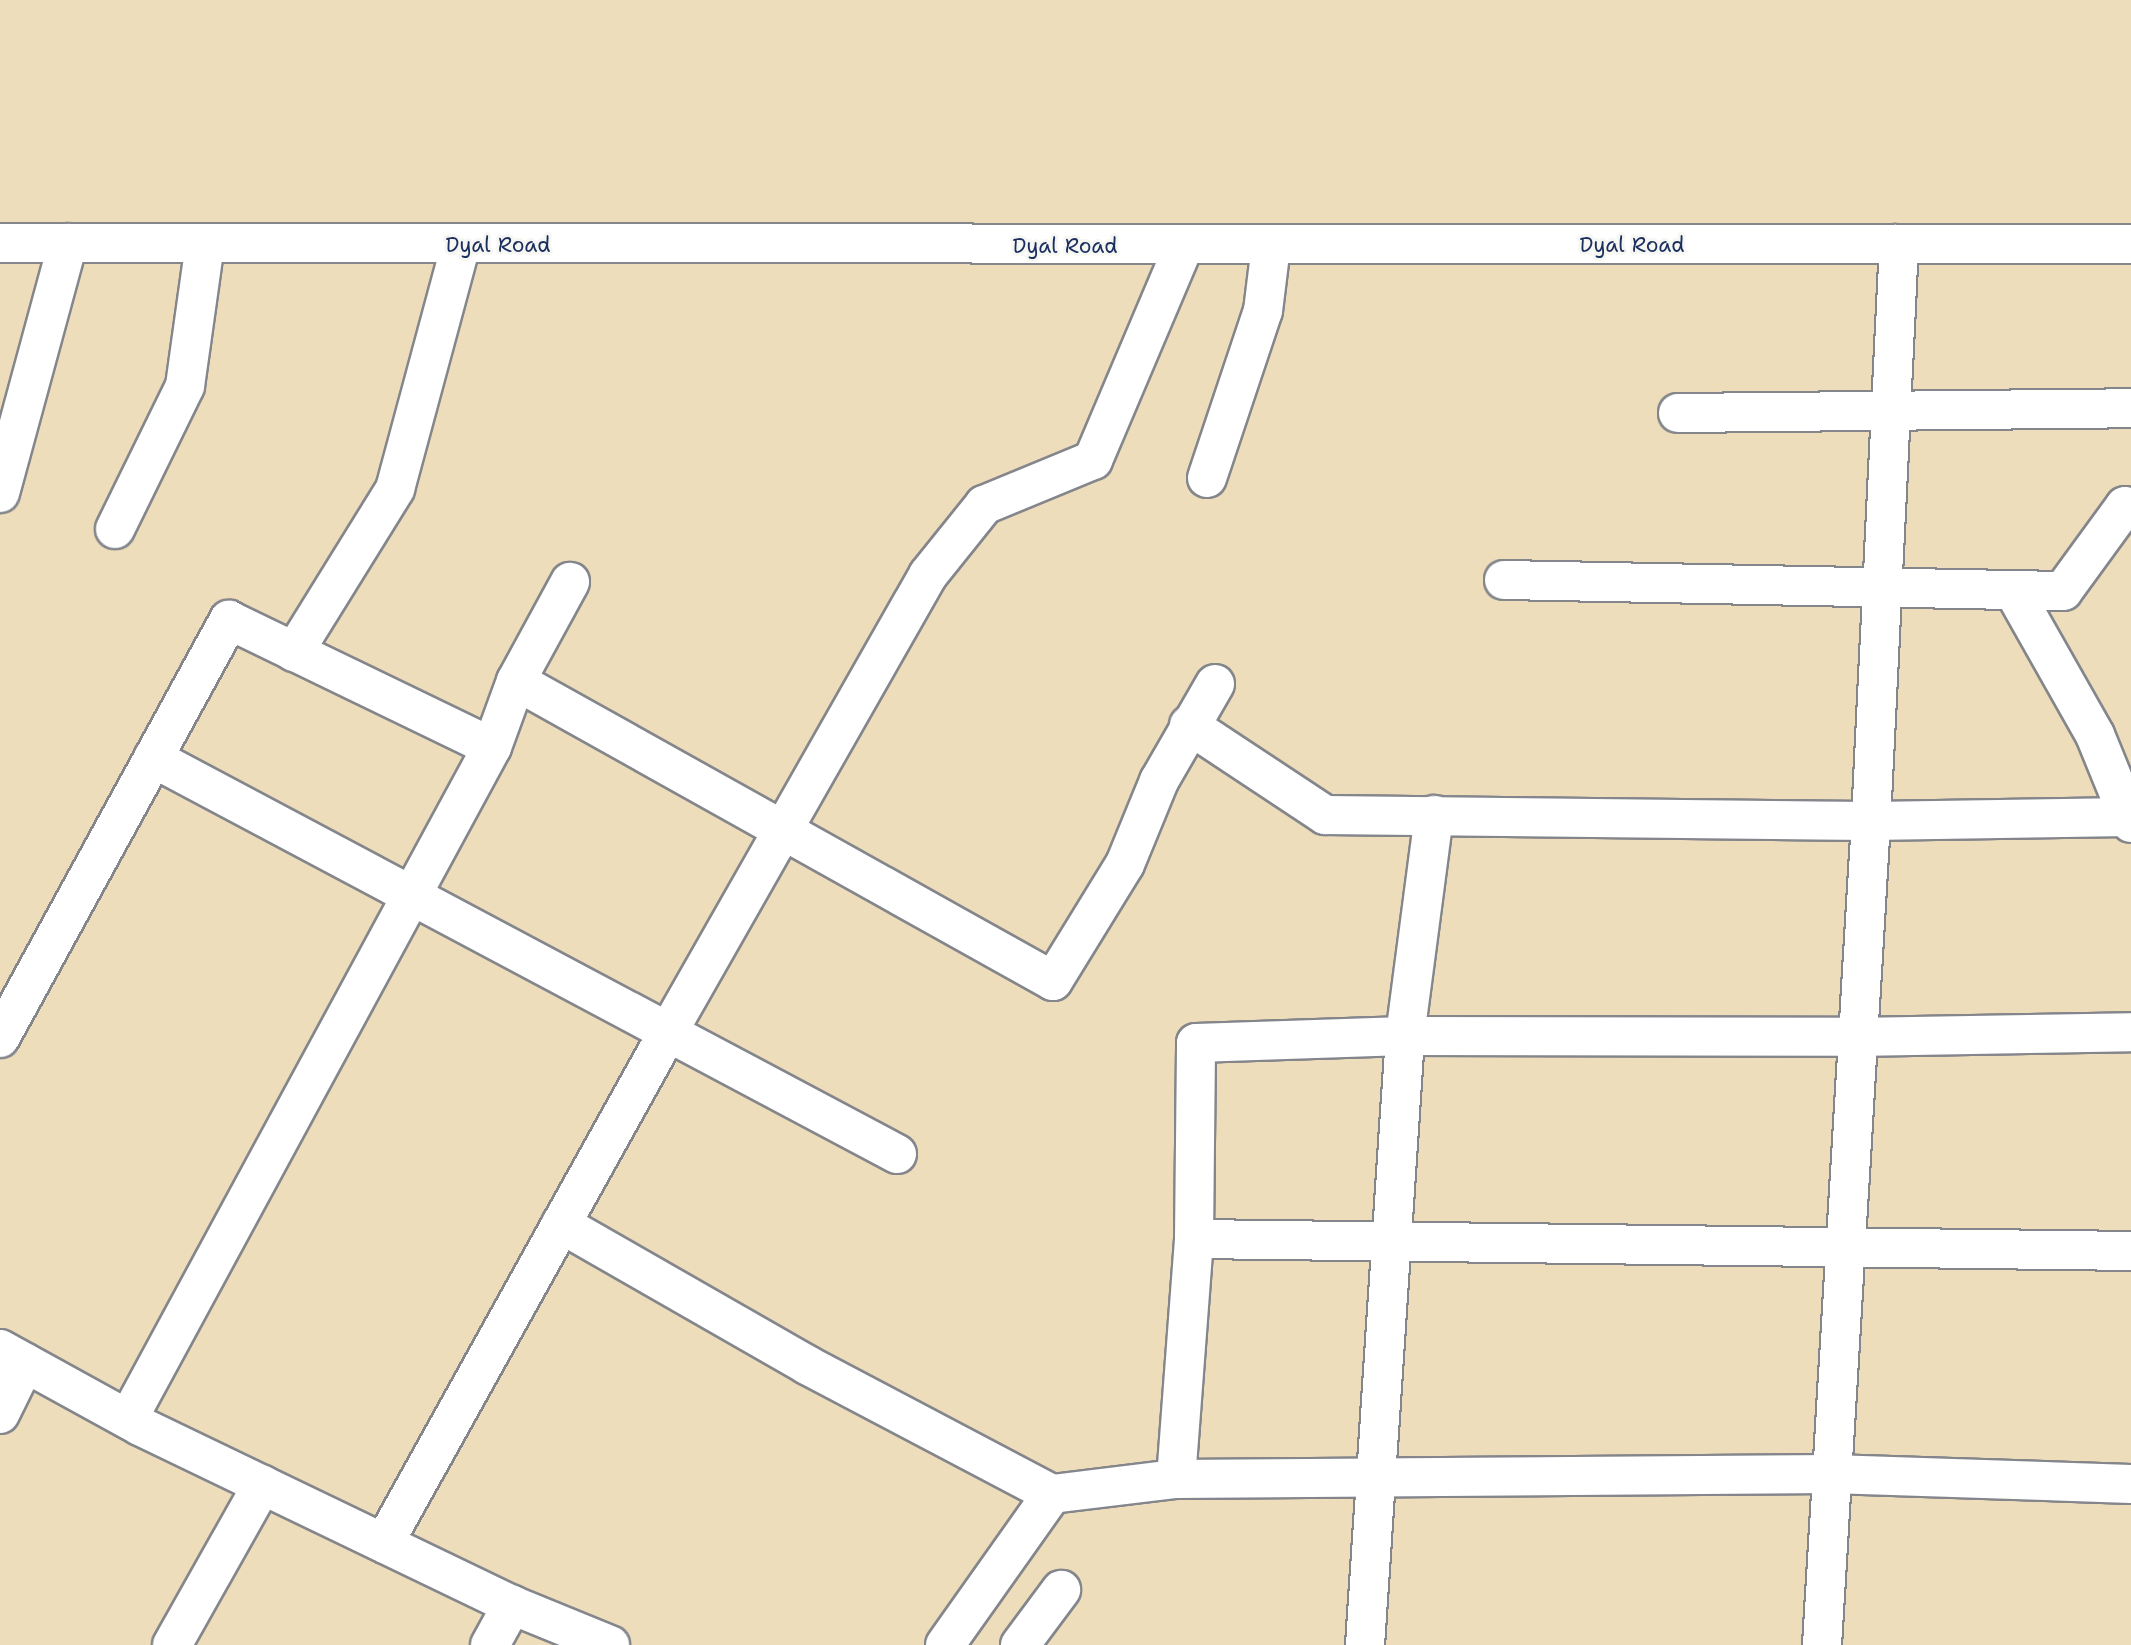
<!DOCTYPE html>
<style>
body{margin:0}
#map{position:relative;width:2131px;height:1645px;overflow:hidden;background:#edddba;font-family:"Shantell Sans",sans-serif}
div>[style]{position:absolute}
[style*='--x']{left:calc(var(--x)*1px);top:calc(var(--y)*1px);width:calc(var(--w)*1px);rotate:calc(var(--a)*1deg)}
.roads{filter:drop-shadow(2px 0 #84868c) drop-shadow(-2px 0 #84868c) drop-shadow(0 2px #84868c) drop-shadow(0 -2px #84868c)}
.street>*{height:38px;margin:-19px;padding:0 19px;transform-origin:19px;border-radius:19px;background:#fff}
.secondary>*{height:38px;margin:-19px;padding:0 19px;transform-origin:19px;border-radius:19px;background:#fff}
span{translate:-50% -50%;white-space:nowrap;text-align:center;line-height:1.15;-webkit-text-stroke:6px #f6f6f2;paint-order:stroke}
.street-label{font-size:21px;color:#1b2f5e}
</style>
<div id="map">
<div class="roads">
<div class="street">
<i style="--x:1678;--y:413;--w:453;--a:-0.6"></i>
<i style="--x:1207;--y:478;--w:176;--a:-71.5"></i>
<i style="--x:1263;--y:311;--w:65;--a:-83"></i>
<i style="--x:0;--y:493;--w:259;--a:-74.8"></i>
<i style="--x:115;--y:529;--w:159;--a:-63.9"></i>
<i style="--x:185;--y:386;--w:143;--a:-82"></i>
<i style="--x:1504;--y:580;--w:559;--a:1.13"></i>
<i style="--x:2063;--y:591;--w:105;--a:-53.9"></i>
<i style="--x:2125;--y:506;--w:7;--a:27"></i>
<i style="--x:2013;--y:590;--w:167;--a:60.5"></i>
<i style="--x:2095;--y:735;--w:95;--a:67.8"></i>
<i style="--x:294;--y:652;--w:192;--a:-58.2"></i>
<i style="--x:395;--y:489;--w:253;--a:-74.9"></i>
<i style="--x:516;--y:681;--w:615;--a:29.19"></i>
<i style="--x:1053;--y:981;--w:137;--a:-58.4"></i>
<i style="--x:1125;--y:864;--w:90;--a:-67.7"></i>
<i style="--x:1159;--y:781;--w:112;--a:-60"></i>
<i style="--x:1189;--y:725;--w:163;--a:33.5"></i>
<i style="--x:1325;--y:815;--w:546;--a:0.63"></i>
<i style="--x:1871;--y:821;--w:257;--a:-0.9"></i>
<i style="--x:153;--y:758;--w:583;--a:28.01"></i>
<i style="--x:668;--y:1032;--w:585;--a:119.06"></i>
<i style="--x:0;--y:1038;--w:477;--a:-61.3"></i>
<i style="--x:229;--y:620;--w:292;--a:25.8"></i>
<i style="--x:897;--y:1154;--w:259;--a:-152"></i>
<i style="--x:668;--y:1032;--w:526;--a:-60.36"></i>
<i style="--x:928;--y:575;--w:90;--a:-51.3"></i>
<i style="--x:984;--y:505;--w:118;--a:-22.4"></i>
<i style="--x:1093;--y:460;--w:233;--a:-67"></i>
<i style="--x:561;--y:1224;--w:284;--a:29.8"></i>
<i style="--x:807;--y:1365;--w:277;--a:27.8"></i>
<i style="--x:1194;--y:1239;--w:937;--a:0.73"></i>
<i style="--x:0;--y:1414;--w:57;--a:-63.9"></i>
<i style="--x:128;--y:1419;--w:764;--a:-61.56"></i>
<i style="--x:492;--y:747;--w:70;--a:-70"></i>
<i style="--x:516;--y:681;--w:113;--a:-61.4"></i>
<i style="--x:1176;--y:1479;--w:241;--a:-85.7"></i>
<i style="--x:1194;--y:1239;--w:196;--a:-89.4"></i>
<i style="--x:1196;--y:1043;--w:209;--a:-1.9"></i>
<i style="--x:1405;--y:1036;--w:450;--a:0.1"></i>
<i style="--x:1855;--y:1037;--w:276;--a:-1"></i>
<i style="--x:172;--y:1645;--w:184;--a:-60.6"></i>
<i style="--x:490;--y:1645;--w:46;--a:-61.2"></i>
<i style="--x:945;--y:1645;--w:185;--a:-54.7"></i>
<i style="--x:1052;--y:1494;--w:125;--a:-6.9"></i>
<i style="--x:1176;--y:1479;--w:655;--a:-0.44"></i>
<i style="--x:1831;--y:1474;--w:300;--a:1.9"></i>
<i style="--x:1020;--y:1645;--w:69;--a:-53.3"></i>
<i style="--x:1365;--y:1645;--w:610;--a:-86.24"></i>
<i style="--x:1405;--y:1036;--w:223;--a:-82.5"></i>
<i style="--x:1822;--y:1645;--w:825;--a:-86.6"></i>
<i style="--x:1871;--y:821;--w:578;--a:-87.22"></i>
</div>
<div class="secondary">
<i style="--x:0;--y:243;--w:2131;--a:0.03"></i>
<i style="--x:0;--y:1349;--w:160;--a:28.8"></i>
<i style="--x:140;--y:1426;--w:413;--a:25.7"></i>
<i style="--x:512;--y:1605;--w:106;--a:22.2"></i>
</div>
</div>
<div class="street-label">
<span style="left:498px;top:245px">Dyal Road</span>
<span style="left:1632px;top:245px">Dyal Road</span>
<span style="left:1065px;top:246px">Dyal Road</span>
</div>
</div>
